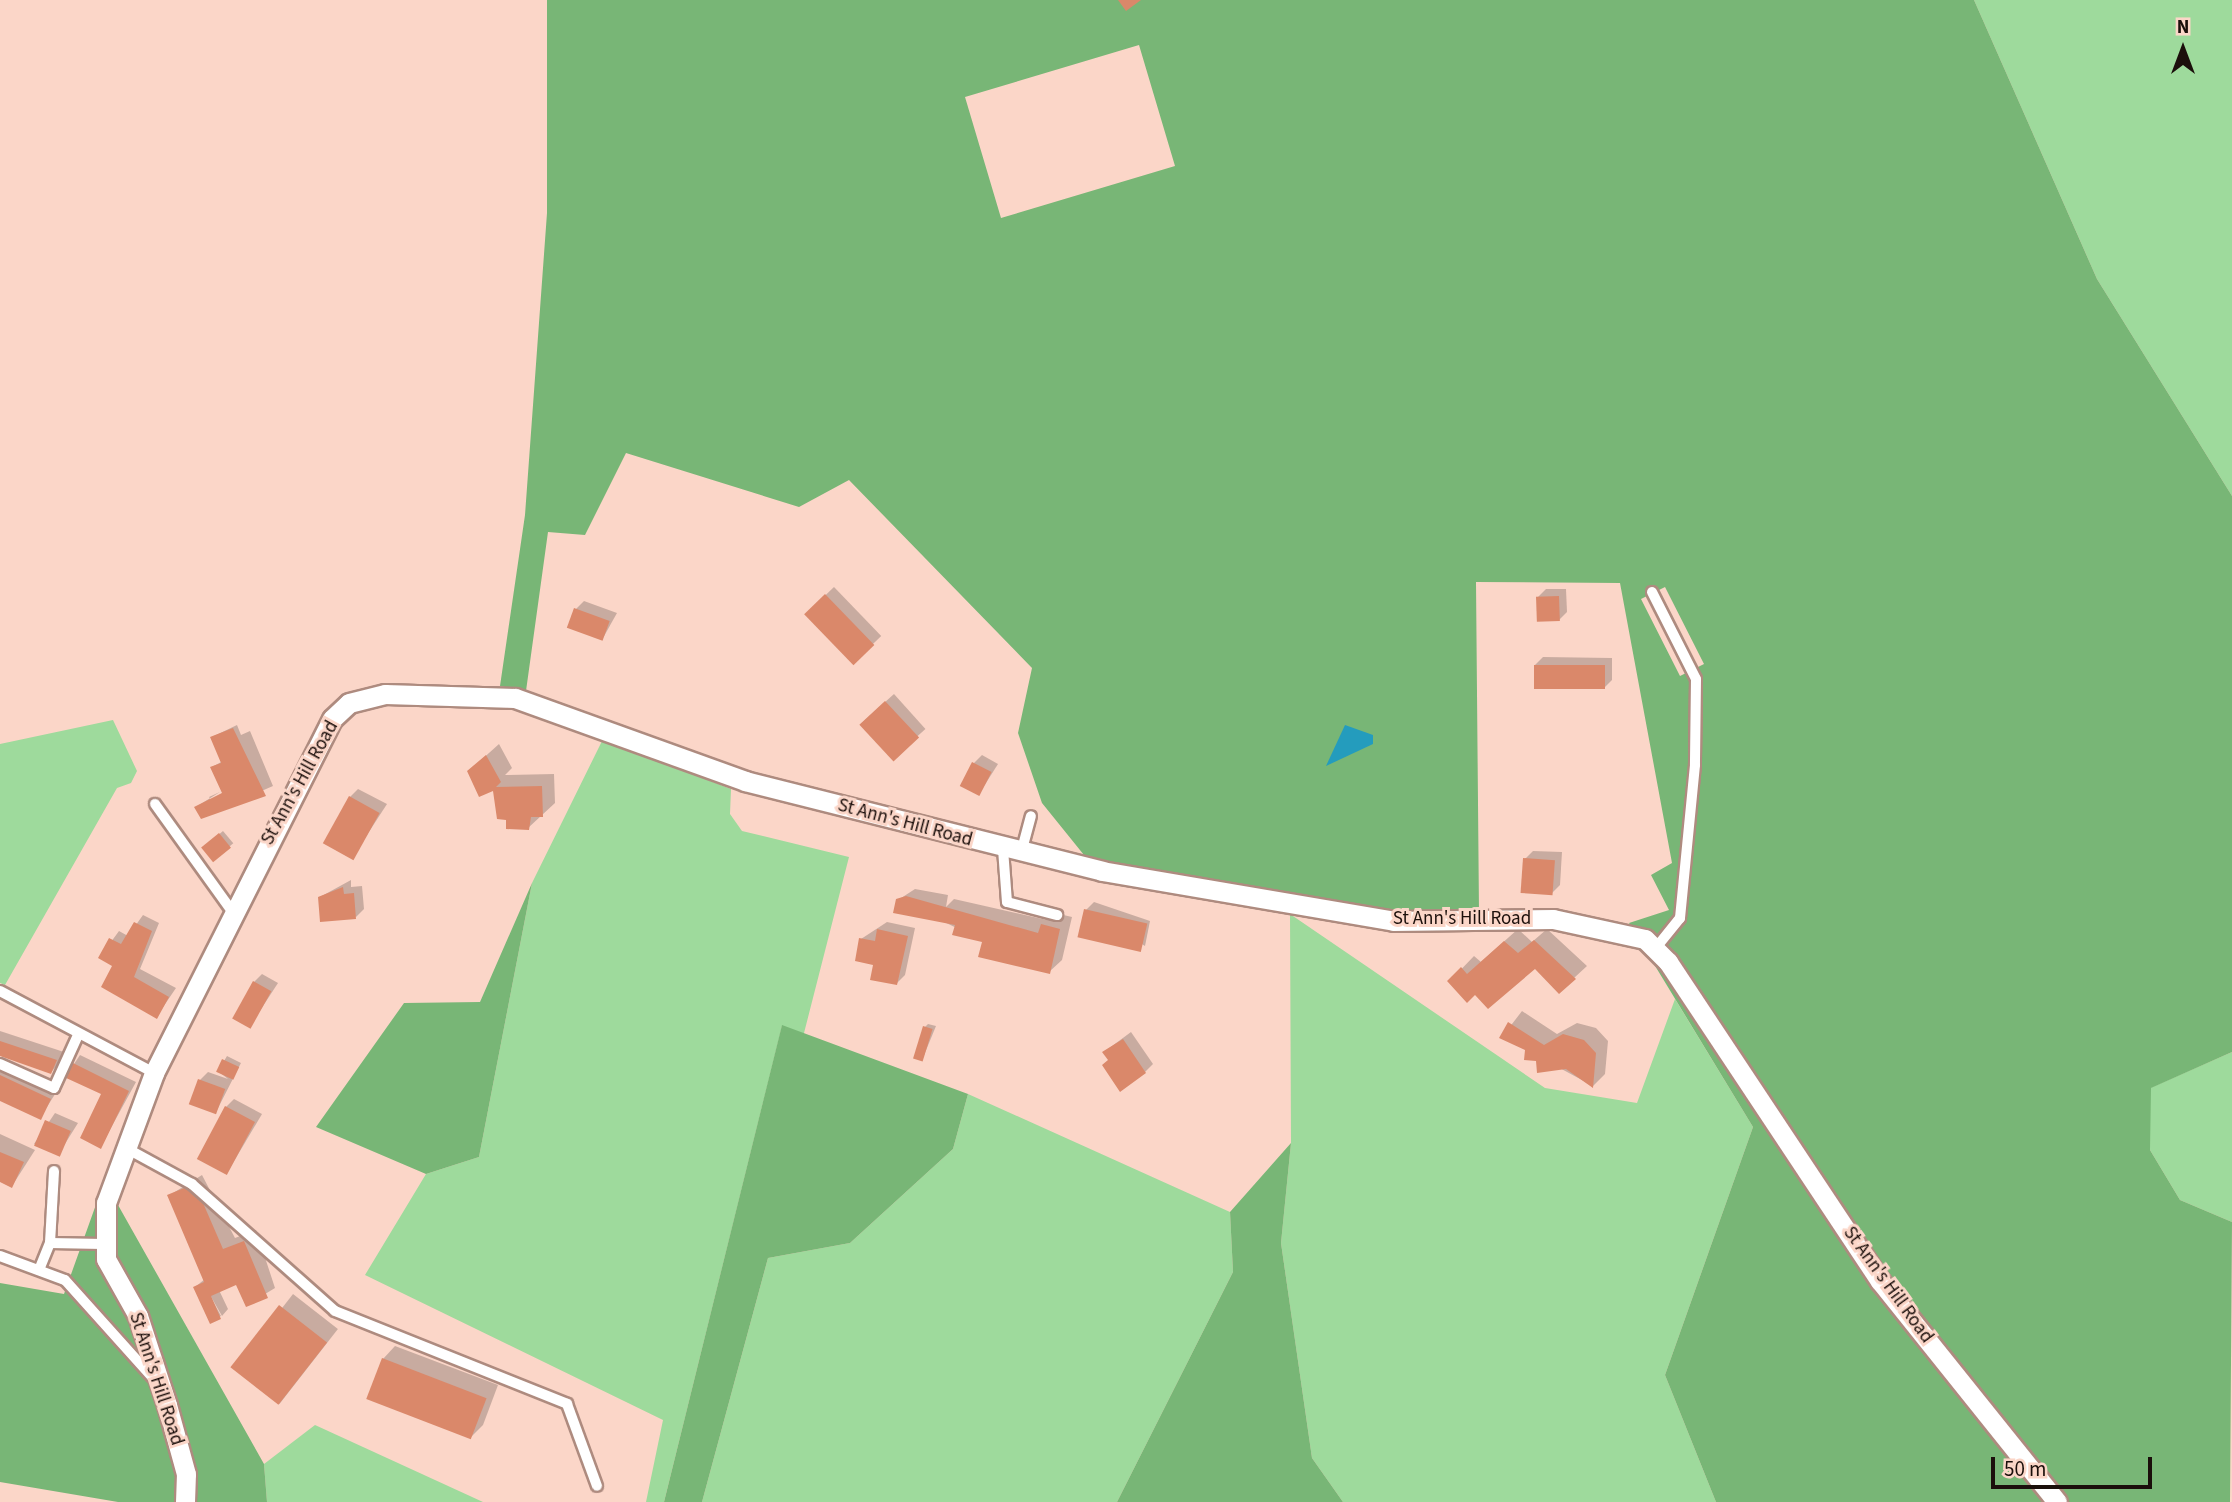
<!DOCTYPE html>
<style>
body{margin:0}
#map{position:relative;width:2232px;height:1502px;overflow:hidden;background:#fbd6c8;font-family:"Source Sans 3",sans-serif}
div>[style]{position:absolute}
[style*='--x']{left:calc(var(--x)*1px);top:calc(var(--y)*1px);width:calc(var(--w)*1px);rotate:calc(var(--a)*1deg)}
.green>*{inset:0;background:#9eda9c}
.forest>*{inset:0;background:#78b676}
.water>*{inset:0;background:#249cbd}
.shadow>*{inset:0;background:#0003;transform-origin:0 0}
.building>*{inset:0;background:#da886a;transform-origin:0 0}
.roads{filter:drop-shadow(2px 0 #ae8b7f) drop-shadow(-2px 0 #ae8b7f) drop-shadow(0 2px #ae8b7f) drop-shadow(0 -2px #ae8b7f)}
.service>*{height:10px;margin:-5px;padding:0 5px;transform-origin:5px;border-radius:5px;background:#fff}
.minor>*{height:19px;margin:-9.5px;padding:0 9.5px;transform-origin:9.5px;border-radius:9.5px;background:#fff}
span{translate:-50% -50%;white-space:nowrap;text-align:center;line-height:1.15;-webkit-text-stroke:6px #fbd6c8;paint-order:stroke}
.street-label{font-size:19px;color:#1b0f0b}
.north{position:absolute;left:2148px;top:14px;width:70px;height:70px;-webkit-text-stroke:5px #fbd6c8;paint-order:stroke;rotate:0deg;font-size:19px;font-weight:700;line-height:28px;text-align:center;color:#1b0f0b}
.north::after{content:'';display:block;margin:auto;width:24px;height:32px;background:#1b0f0b;clip-path:polygon(50% 0,100% 100%,50% 72%,0 100%)}
.scale{position:absolute;left:1991px;top:1457px;width:161px;height:32px;box-sizing:border-box;border:4px solid #1b0f0b;border-top:0;padding-left:9px;font-size:21px;line-height:24px;white-space:nowrap;color:#1b0f0b;-webkit-text-stroke:5px #fbd6c8;paint-order:stroke}
</style>
<div id="map">
<div class="green">
<i style="clip-path:polygon(1974px 0,2232px 0,2232px 496px,2097px 279px)"></i>
<i style="clip-path:polygon(113px 720px,137px 771px,131px 783px,117px 788px,5px 985px,0 983px,0 744px)"></i>
<i style="clip-path:polygon(603px 739px,731px 789px,730px 814px,742px 831px,849px 857px,803px 1037px,782px 1026px,664px 1502px,646px 1502px,663px 1420px,365px 1275px,426px 1174px,479px 1157px,532px 883px)"></i>
<i style="clip-path:polygon(1290px 914px,1545px 1088px,1637px 1103px,1675px 999px,1753px 1127px,1665px 1375px,1716px 1502px,1343px 1502px,1312px 1458px,1281px 1243px,1291px 1143px)"></i>
<i style="clip-path:polygon(2232px 1052px,2232px 1222px,2180px 1200px,2150px 1150px,2150px 1088px)"></i>
<i style="clip-path:polygon(968px 1094px,1230px 1212px,1233px 1272px,1117px 1502px,702px 1502px,768px 1258px,850px 1243px,953px 1149px)"></i>
<i style="clip-path:polygon(315px 1425px,483px 1502px,267px 1502px,264px 1464px)"></i>
</div>
<div class="forest">
<i style="clip-path:polygon(evenodd,547px 0,1974px 0,2097px 279px,2232px 496px,2232px 1052px,2151px 1088px,2150px 1150px,2180px 1200px,2232px 1222px,2230px 1502px,1716px 1502px,1665px 1375px,1753px 1127px,1629px 923px,1669px 910px,1651px 875px,1672px 863px,1620px 583px,1476px 582px,1479px 912px,1395px 911px,1088px 860px,1042px 803px,1018px 733px,1032px 668px,849px 480px,799px 507px,626px 453px,585px 535px,548px 532px,526px 691px,500px 686px,525px 515px,547px 213px,547px 0,1139px 45px,1175px 166px,1001px 218px,965px 97px,1139px 45px,547px 0,1665px 587px,1704px 664px,1680px 676px,1641px 599px,1665px 587px)"></i>
<i style="clip-path:polygon(532px 883px,479px 1157px,426px 1174px,316px 1127px,404px 1003px,480px 1002px)"></i>
<i style="clip-path:polygon(782px 1025px,968px 1094px,953px 1149px,850px 1243px,768px 1258px,702px 1502px,664px 1502px)"></i>
<i style="clip-path:polygon(1291px 1143px,1281px 1243px,1312px 1458px,1343px 1502px,1117px 1502px,1233px 1272px,1230px 1212px)"></i>
<i style="clip-path:polygon(113px 1157px,132px 1165px,118px 1205px,264px 1464px,267px 1502px,118px 1502px,0 1482px,0 1283px,64px 1294px)"></i>
</div>
<div class="water">
<i style="clip-path:polygon(1345px 725px,1373px 735px,1373px 744px,1326px 766px)"></i>
</div>
<div class="shadow">
<i style="left:834px;top:587px;width:68px;height:39px;rotate:46deg"></i>
<i style="clip-path:polygon(1546px 589px,1566px 589px,1567px 612px,1559px 620px,1538px 597px)"></i>
<i style="clip-path:polygon(584px 601px,617px 613px,603px 638px,576px 609px)"></i>
<i style="clip-path:polygon(1543px 657px,1612px 658px,1612px 680px,1604px 688px,1535px 665px)"></i>
<i style="left:894px;top:694px;width:47px;height:45px;rotate:48deg"></i>
<i style="clip-path:polygon(evenodd,237px 725px,241px 735px,250px 731px,273px 786px,201px 817px,196px 807px,223px 790px,212px 767px,223px 761px,212px 737px,237px 725px,239px 783px,211px 800px,209px 797px,239px 783px)"></i>
<i style="clip-path:polygon(499px 744px,512px 768px,505px 775px,554px 774px,555px 803px,528px 828px,508px 818px,494px 789px,469px 771px)"></i>
<i style="clip-path:polygon(982px 755px,998px 764px,979px 794px,974px 763px)"></i>
<i style="clip-path:polygon(358px 789px,387px 804px,352px 858px,350px 797px)"></i>
<i style="left:223px;top:831px;width:16px;height:26px;rotate:50deg"></i>
<i style="clip-path:polygon(1533px 851px,1562px 852px,1560px 885px,1552px 893px,1525px 859px)"></i>
<i style="clip-path:polygon(351px 880px,351px 887px,362px 886px,364px 909px,356px 917px,320px 897px)"></i>
<i style="clip-path:polygon(915px 889px,948px 895px,946px 907px,954px 899px,1047px 920px,1055px 913px,1072px 917px,1062px 960px,1049px 972px,898px 900px)"></i>
<i style="clip-path:polygon(1094px 902px,1150px 921px,1145px 946px,1086px 910px)"></i>
<i style="clip-path:polygon(143px 915px,159px 923px,140px 969px,176px 988px,157px 1016px,115px 965px,100px 957px,119px 931px,128px 936px)"></i>
<i style="clip-path:polygon(887px 922px,915px 928px,905px 975px,897px 983px,861px 939px)"></i>
<i style="clip-path:polygon(1518px 929px,1532px 942px,1547px 929px,1587px 966px,1574px 978px,1535px 967px,1475px 993px,1450px 981px,1474px 956px,1481px 962px)"></i>
<i style="clip-path:polygon(262px 974px,278px 983px,250px 1026px,254px 982px)"></i>
<i style="clip-path:polygon(1522px 1011px,1557px 1034px,1577px 1023px,1596px 1028px,1608px 1041px,1605px 1074px,1593px 1086px,1502px 1037px)"></i>
<i style="clip-path:polygon(928px 1024px,936px 1026px,922px 1060px,925px 1027px)"></i>
<i style="clip-path:polygon(0 1031px,64px 1052px,59px 1064px,51px 1072px,0 1054px)"></i>
<i style="clip-path:polygon(1131px 1032px,1153px 1064px,1145px 1072px,1104px 1052px)"></i>
<i style="clip-path:polygon(80px 1055px,136px 1082px,101px 1146px,103px 1093px,66px 1076px)"></i>
<i style="clip-path:polygon(227px 1056px,241px 1063px,216px 1112px,200px 1080px,208px 1072px,228px 1079px,218px 1071px)"></i>
<i style="clip-path:polygon(0 1064px,57px 1091px,40px 1118px,0 1100px)"></i>
<i style="clip-path:polygon(234px 1099px,262px 1114px,227px 1173px,226px 1107px)"></i>
<i style="clip-path:polygon(55px 1113px,78px 1123px,58px 1155px,34px 1144px)"></i>
<i style="clip-path:polygon(0 1134px,35px 1150px,12px 1186px,0 1181px)"></i>
<i style="clip-path:polygon(202px 1175px,235px 1238px,256px 1230px,275px 1288px,247px 1305px,237px 1282px,219px 1290px,228px 1309px,222px 1316px,206px 1288px,221px 1316px,210px 1322px,195px 1287px,205px 1279px,170px 1195px)"></i>
<i style="left:293px;top:1294px;width:57px;height:95px;rotate:38deg"></i>
<i style="clip-path:polygon(395px 1346px,498px 1385px,483px 1425px,470px 1438px,383px 1359px)"></i>
</div>
<div class="building">
<i style="clip-path:polygon(1118px 0,1141px 0,1126px 11px)"></i>
<i style="left:825px;top:594px;width:71px;height:29px;rotate:46deg"></i>
<i style="left:1559px;top:596px;width:25px;height:23px;rotate:88deg"></i>
<i style="left:574px;top:608px;width:38px;height:21px;rotate:20deg"></i>
<i style="left:1534px;top:665px;width:71px;height:24px"></i>
<i style="left:885px;top:701px;width:50px;height:35px;rotate:47deg"></i>
<i style="clip-path:polygon(233px 728px,266px 796px,201px 819px,194px 807px,222px 793px,210px 767px,221px 763px,210px 737px)"></i>
<i style="clip-path:polygon(486px 755px,501px 782px,496px 787px,542px 786px,543px 817px,531px 817px,529px 830px,506px 829px,506px 820px,497px 819px,493px 791px,479px 797px,467px 771px)"></i>
<i style="left:972px;top:762px;width:22px;height:27px;rotate:27deg"></i>
<i style="left:349px;top:796px;width:35px;height:54px;rotate:29deg"></i>
<i style="left:219px;top:833px;width:19px;height:23px;rotate:51deg"></i>
<i style="left:1523px;top:858px;width:32px;height:35px;rotate:4deg"></i>
<i style="clip-path:polygon(343px 887px,344px 894px,354px 893px,356px 919px,320px 922px,318px 897px)"></i>
<i style="clip-path:polygon(906px 896px,1038px 933px,1041px 924px,1060px 929px,1050px 974px,978px 957px,982px 942px,952px 935px,955px 925px,893px 913px,896px 899px)"></i>
<i style="left:1084px;top:909px;width:65px;height:29px;rotate:13deg"></i>
<i style="clip-path:polygon(134px 922px,152px 931px,134px 977px,169px 997px,157px 1019px,101px 987px,112px 966px,98px 958px,109px 938px,121px 944px)"></i>
<i style="clip-path:polygon(877px 929px,908px 936px,897px 985px,870px 980px,873px 965px,855px 961px,859px 938px,875px 941px)"></i>
<i style="clip-path:polygon(1534px 940px,1576px 979px,1559px 994px,1535px 969px,1488px 1009px,1475px 995px,1467px 1003px,1447px 981px,1461px 967px,1467px 974px,1504px 941px,1518px 953px)"></i>
<i style="left:253px;top:981px;width:21px;height:43px;rotate:29deg"></i>
<i style="clip-path:polygon(1508px 1022px,1544px 1045px,1563px 1034px,1584px 1040px,1596px 1053px,1593px 1088px,1566px 1069px,1537px 1073px,1536px 1061px,1524px 1060px,1525px 1050px,1499px 1038px)"></i>
<i style="left:923px;top:1026px;width:10px;height:34px;rotate:17deg"></i>
<i style="clip-path:polygon(1123px 1039px,1146px 1073px,1120px 1092px,1102px 1065px,1108px 1060px,1102px 1052px)"></i>
<i style="clip-path:polygon(0 1041px,57px 1060px,51px 1074px,0 1056px)"></i>
<i style="left:222px;top:1059px;width:19px;height:14px;rotate:25deg"></i>
<i style="clip-path:polygon(71px 1062px,129px 1091px,101px 1149px,80px 1138px,101px 1094px,64px 1077px)"></i>
<i style="clip-path:polygon(0 1075px,51px 1099px,41px 1120px,0 1101px)"></i>
<i style="left:198px;top:1079px;width:29px;height:27px;rotate:20deg"></i>
<i style="left:225px;top:1106px;width:34px;height:60px;rotate:28deg"></i>
<i style="left:45px;top:1120px;width:28px;height:28px;rotate:23deg"></i>
<i style="clip-path:polygon(0 1152px,24px 1162px,12px 1188px,0 1182px)"></i>
<i style="clip-path:polygon(189px 1186px,200px 1196px,223px 1249px,244px 1241px,268px 1298px,246px 1307px,236px 1285px,211px 1296px,221px 1319px,210px 1324px,193px 1287px,204px 1282px,167px 1195px)"></i>
<i style="left:279px;top:1305px;width:61px;height:79px;rotate:38deg"></i>
<i style="left:382px;top:1358px;width:112px;height:44px;rotate:21deg"></i>
</div>
<div class="roads">
<div class="service">
<i style="--x:1652;--y:592;--w:97;--a:63.2"></i>
<i style="--x:1696;--y:679;--w:86;--a:90.7"></i>
<i style="--x:1695;--y:765;--w:154;--a:95.6"></i>
<i style="--x:1680;--y:918;--w:38;--a:129"></i>
<i style="--x:155;--y:804;--w:132;--a:54.3"></i>
<i style="--x:1003;--y:849;--w:53;--a:85.7"></i>
<i style="--x:1007;--y:902;--w:52;--a:14.6"></i>
<i style="--x:1021;--y:853;--w:38;--a:-75"></i>
<i style="--x:0;--y:991;--w:174;--a:28"></i>
<i style="--x:0;--y:1064;--w:59;--a:24"></i>
<i style="--x:54;--y:1088;--w:58;--a:-65.6"></i>
<i style="--x:126;--y:1148;--w:75;--a:28.6"></i>
<i style="--x:192;--y:1184;--w:191;--a:41.6"></i>
<i style="--x:335;--y:1311;--w:250;--a:21.8"></i>
<i style="--x:567;--y:1404;--w:87;--a:69.9"></i>
<i style="--x:50;--y:1243;--w:53;--a:1.1"></i>
<i style="--x:0;--y:1256;--w:69;--a:20.3"></i>
<i style="--x:65;--y:1280;--w:130;--a:48.1"></i>
<i style="--x:39;--y:1270;--w:29;--a:-68"></i>
<i style="--x:50;--y:1243;--w:72;--a:-86.8"></i>
</div>
<div class="minor">
<i style="--x:185;--y:1502;--w:28;--a:-88"></i>
<i style="--x:186;--y:1474;--w:72;--a:-105.4"></i>
<i style="--x:167;--y:1405;--w:94;--a:-108"></i>
<i style="--x:138;--y:1316;--w:65;--a:-119.3"></i>
<i style="--x:106;--y:1259;--w:56;--a:-90"></i>
<i style="--x:106;--y:1203;--w:139;--a:-69.7"></i>
<i style="--x:154;--y:1073;--w:396;--a:-63.3"></i>
<i style="--x:332;--y:719;--w:23;--a:-43"></i>
<i style="--x:349;--y:703;--w:37;--a:-14"></i>
<i style="--x:385;--y:694;--w:130;--a:1.8"></i>
<i style="--x:515;--y:698;--w:245;--a:19.8"></i>
<i style="--x:745;--y:781;--w:368;--a:14.1"></i>
<i style="--x:1102;--y:871;--w:295;--a:9.7"></i>
<i style="--x:1393;--y:921;--w:160;--a:-0.7"></i>
<i style="--x:1553;--y:919;--w:94;--a:12.3"></i>
<i style="--x:1645;--y:939;--w:33;--a:45"></i>
<i style="--x:1668;--y:962;--w:383;--a:56.4"></i>
<i style="--x:1880;--y:1281;--w:283;--a:51.3"></i>
</div>
</div>
<div class="street-label">
<span style="left:300px;top:783px;rotate:-61deg">St Ann's Hill Road</span>
<span style="left:905px;top:823px;rotate:15deg">St Ann's Hill Road</span>
<span style="left:1462px;top:919px">St Ann's Hill Road</span>
<span style="left:1888px;top:1285px;rotate:54deg">St Ann's Hill Road</span>
<span style="left:156px;top:1379px;rotate:72deg">St Ann's Hill Road</span>
</div>
<div class="north">N</div>
<div class="scale">50 m</div>
</div>
